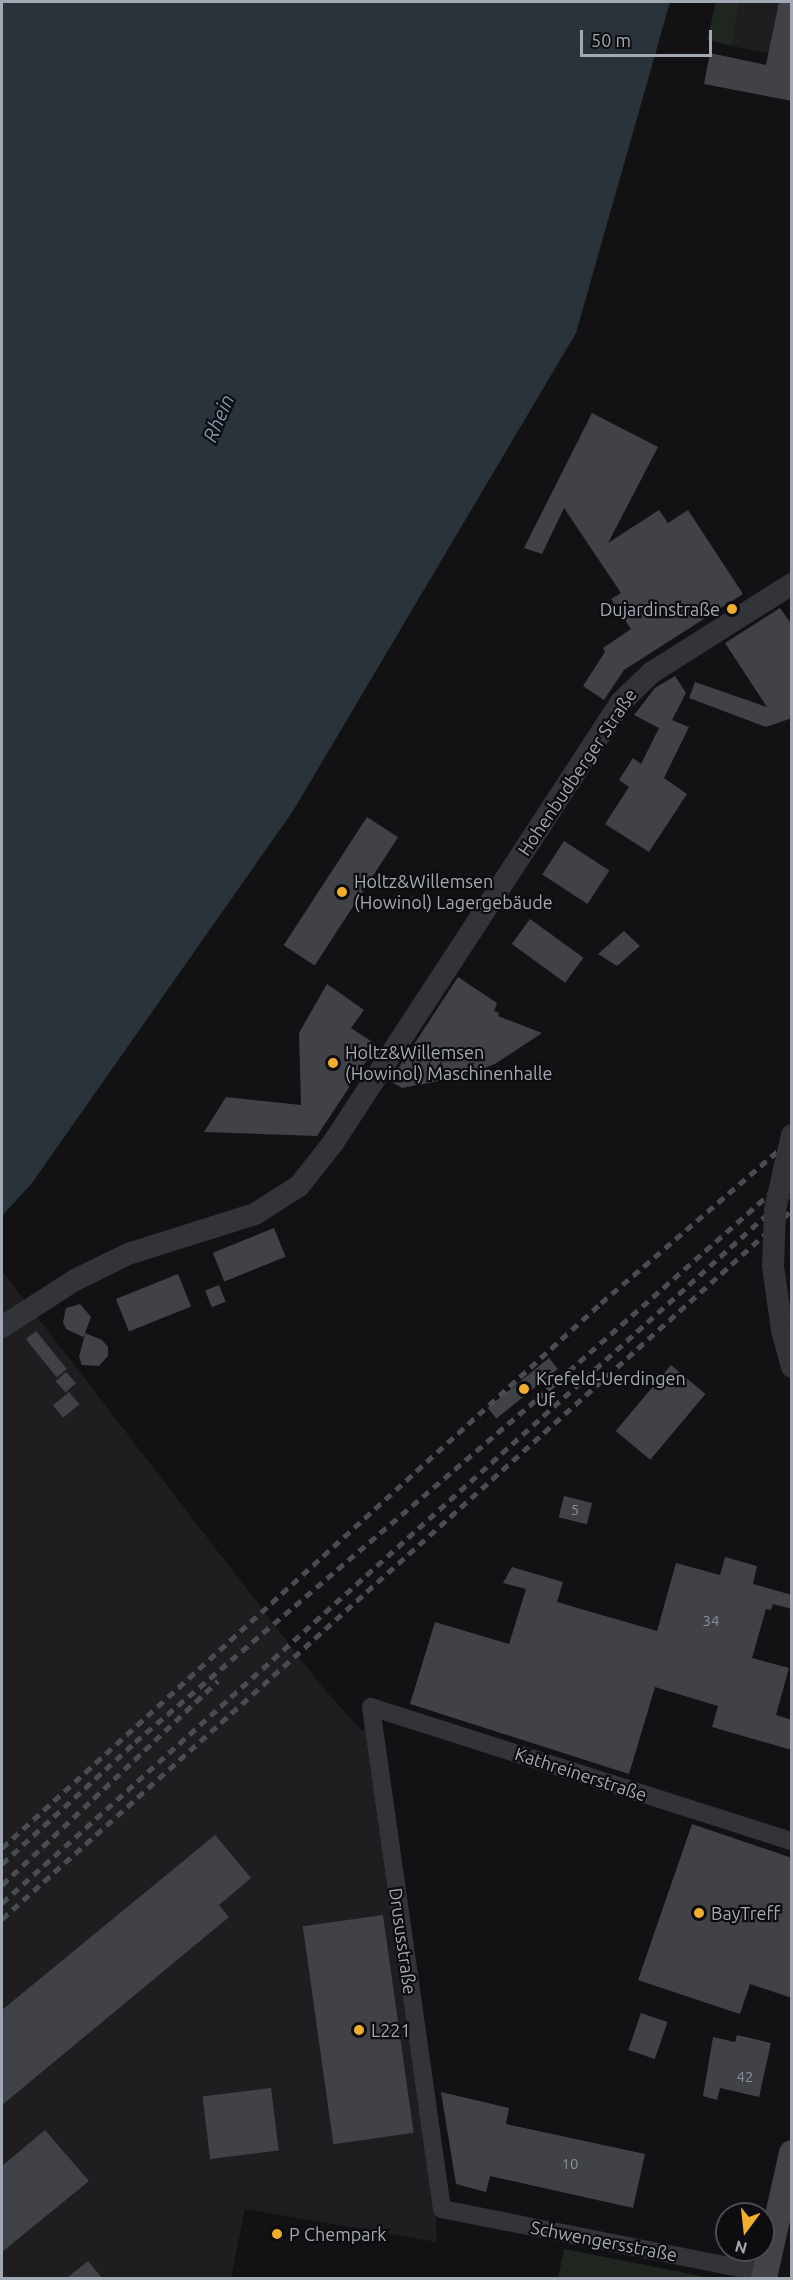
<!DOCTYPE html>
<meta charset="utf-8">
<style>
body{margin:0}
#map{position:relative;width:793px;height:2280px;overflow:hidden;background:#121214;font-family:Ubuntu,sans-serif}
div>[style]{position:absolute}
[style*='--x']{left:calc(var(--x)*1px);top:calc(var(--y)*1px);width:calc(var(--w)*1px);rotate:calc(var(--a)*1deg)}
.built>*{inset:0;background:#1e1e21}
.green>*{inset:0;background:#1e261f}
.water>*{inset:0;background:#2a3339}
.building>*{inset:0;background:#414247;transform-origin:0 0}
.minor>*{height:18px;margin:-9px;padding:0 9px;transform-origin:9px;border-radius:9px;background:#333439}
.tertiary>*{height:22px;margin:-11px;padding:0 11px;transform-origin:11px;border-radius:11px;background:#333439}
.secondary>*{height:26px;margin:-13px;padding:0 13px;transform-origin:13px;border-radius:13px;background:#414349}
.rail>*{height:4.5px;margin-top:-2.25px;transform-origin:0;background:repeating-linear-gradient(90deg,#4a4c52 0 8px,transparent 0 14px)}
.tertiary-bridge>*{height:22px;margin:-11px;padding:0 11px;transform-origin:11px;border-radius:11px;background:#333439}
.dots>*{width:16px;height:16px;translate:-50% -50%;box-sizing:border-box;border:3px solid #0d0d0f;border-radius:50%}
span{translate:-50% -50%;white-space:nowrap;text-align:center;line-height:1.15;-webkit-text-stroke:4.5px #0d0d0f;paint-order:stroke}
.number-label{font-size:15px;color:#8a8f99}
.number-label span{-webkit-text-stroke-width:0}
.poi-label{font-size:18px;color:#a3a9b4}
.right{translate:-100% -50%;text-align:right}
.left{translate:0 -50%;text-align:left}
.street-label{font-size:18px;color:#a3a9b4}
.water-label{font-size:20px;color:#7a97b0;font-style:italic}
.frame{position:absolute;inset:0;border:3px solid #a3a9b4;pointer-events:none}
.north{position:absolute;left:715px;top:2202px;width:60px;height:60px;box-sizing:border-box;background:#0d0d0f;border:2px solid #494b51;border-radius:50%;rotate:195deg;font-size:16px;font-weight:700;line-height:24px;text-align:center;color:#a3a9b4}
.north::after{content:'';display:block;margin:auto;width:21px;height:27px;background:#f1ae2c;clip-path:polygon(50% 0,100% 100%,50% 72%,0 100%)}
.scale{position:absolute;left:580px;top:30px;width:132px;height:27px;box-sizing:border-box;border:3px solid #a3a9b4;border-top:0;padding-left:8px;font-size:18px;line-height:21px;white-space:nowrap;color:#a3a9b4;-webkit-text-stroke:4px #0d0d0f;paint-order:stroke}
</style>
<div id="map">
<div class="built">
<i style="clip-path:polygon(739px 2px,791px 2px,791px 58px,732px 46px)"></i>
<i style="clip-path:polygon(2px 1271px,319px 1683px,361px 1730px,372px 1728px,434px 2169px,437px 2242px,245px 2209px,231px 2278px,2px 2278px)"></i>
</div>
<div class="green">
<i style="clip-path:polygon(716px 2px,739px 2px,732px 46px,707px 40px)"></i>
<i style="clip-path:polygon(564px 2249px,711px 2278px,558px 2278px)"></i>
</div>
<div class="water">
<i style="clip-path:polygon(2px 2px,670px 2px,576px 333px,293px 811px,32px 1183px,2px 1216px)"></i>
</div>
<div class="building">
<i style="clip-path:polygon(779px 2px,792px 2px,792px 101px,704px 84px,710px 53px,766px 65px)"></i>
<i style="clip-path:polygon(592px 413px,658px 447px,608px 543px,659px 510px,668px 523px,688px 510px,743px 594px,624px 670px,604px 700px,583px 686px,605px 652px,603px 648px,631px 629px,611px 599px,621px 593px,564px 508px,542px 554px,524px 548px)"></i>
<i style="clip-path:polygon(780px 608px,792px 625px,792px 718px,766px 727px,689px 698px,695px 682px,767px 707px,725px 643px)"></i>
<i style="clip-path:polygon(675px 676px,686px 693px,672px 720px,689px 727px,664px 778px,687px 794px,649px 852px,605px 824px,629px 787px,619px 780px,633px 758px,641px 764px,659px 728px,634px 715px,655px 688px)"></i>
<i style="left:367px;top:817px;width:37px;height:153px;rotate:33deg"></i>
<i style="left:564px;top:841px;width:54px;height:40px;rotate:33deg"></i>
<i style="left:530px;top:919px;width:66px;height:31px;rotate:36deg"></i>
<i style="clip-path:polygon(624px 931px,640px 946px,617px 966px,598px 954px)"></i>
<i style="clip-path:polygon(458px 977px,497px 1003px,494px 1011px,499px 1013px,498px 1016px,542px 1033px,495px 1064px,461px 1077px,402px 1088px,390px 1081px)"></i>
<i style="clip-path:polygon(327px 984px,364px 1010px,351px 1028px,377px 1045px,317px 1136px,204px 1132px,226px 1097px,301px 1105px,299px 1033px)"></i>
<i style="left:274px;top:1228px;width:31px;height:66px;rotate:68deg"></i>
<i style="left:178px;top:1274px;width:35px;height:67px;rotate:68deg"></i>
<i style="left:219px;top:1285px;width:18px;height:15px;rotate:68deg"></i>
<i style="clip-path:polygon(80px 1304px,91px 1317px,85px 1333px,102px 1340px,108px 1347px,108px 1356px,99px 1366px,82px 1365px,79px 1357px,85px 1334px,83px 1337px,66px 1329px,63px 1322px,66px 1308px)"></i>
<i style="left:36px;top:1331px;width:49px;height:13px;rotate:51deg"></i>
<i style="left:549px;top:1358px;width:14px;height:79px;rotate:51deg"></i>
<i style="left:671px;top:1365px;width:45px;height:86px;rotate:40deg"></i>
<i style="left:66px;top:1372px;width:15px;height:14px;rotate:48deg"></i>
<i style="left:69px;top:1392px;width:16px;height:21px;rotate:50deg"></i>
<i style="left:564px;top:1496px;width:29px;height:22px;rotate:14deg"></i>
<i style="clip-path:polygon(725px 1557px,757px 1566px,753px 1584px,792px 1595px,792px 1609px,773px 1604px,771px 1610px,766px 1609px,752px 1658px,789px 1668px,776px 1715px,792px 1720px,792px 1750px,712px 1727px,718px 1706px,655px 1687px,629px 1774px,410px 1704px,435px 1622px,509px 1644px,526px 1589px,503px 1583px,512px 1567px,563px 1582px,557px 1602px,657px 1631px,676px 1563px,720px 1575px)"></i>
<i style="clip-path:polygon(692px 1824px,792px 1858px,792px 1998px,750px 1984px,740px 2014px,638px 1980px)"></i>
<i style="clip-path:polygon(215px 1835px,251px 1878px,219px 1905px,229px 1917px,2px 2105px,2px 2010px)"></i>
<i style="left:383px;top:1915px;width:220px;height:81px;rotate:82deg"></i>
<i style="left:641px;top:2013px;width:28px;height:39px;rotate:19deg"></i>
<i style="clip-path:polygon(737px 2035px,771px 2043px,759px 2097px,720px 2088px,717px 2100px,703px 2096px,713px 2037px,735px 2042px)"></i>
<i style="left:271px;top:2088px;width:63px;height:69px;rotate:83deg"></i>
<i style="clip-path:polygon(441px 2092px,509px 2108px,506px 2124px,645px 2154px,633px 2208px,490px 2176px,486px 2192px,456px 2184px)"></i>
<i style="clip-path:polygon(45px 2130px,89px 2181px,2px 2252px,2px 2166px)"></i>
<i style="clip-path:polygon(88px 2261px,102px 2278px,67px 2278px)"></i>
</div>
<div class="minor">
<i style="--x:765;--y:2273;--w:329;--a:-168.8"></i>
<i style="--x:442;--y:2209;--w:507;--a:-98.05"></i>
<i style="--x:371;--y:1707;--w:442;--a:17.7"></i>
</div>
<div class="tertiary">
<i style="--x:2;--y:1327;--w:87;--a:-32.8"></i>
<i style="--x:75;--y:1280;--w:59;--a:-26.1"></i>
<i style="--x:128;--y:1254;--w:133;--a:-17.5"></i>
<i style="--x:255;--y:1214;--w:52;--a:-32.5"></i>
<i style="--x:299;--y:1186;--w:55;--a:-51.7"></i>
<i style="--x:333;--y:1143;--w:527;--a:-56.85"></i>
<i style="--x:621;--y:702;--w:42;--a:-44"></i>
<i style="--x:651;--y:673;--w:167;--a:-32.3"></i>
</div>
<div class="secondary">
<i style="--x:764;--y:2278;--w:128;--a:-77.4"></i>
</div>
<div class="rail">
<i style="--x:2;--y:1848;--w:810;--a:-42.3"></i>
<i style="--x:601;--y:1303;--w:252;--a:-40.7"></i>
<i style="--x:2;--y:1864;--w:180;--a:-42.5"></i>
<i style="--x:135;--y:1742;--w:528;--a:-40.47"></i>
<i style="--x:537;--y:1399;--w:340;--a:-41.4"></i>
<i style="--x:2;--y:1885;--w:297;--a:-43.4"></i>
<i style="--x:2;--y:1903;--w:1063;--a:-41.99"></i>
<i style="--x:2;--y:1919;--w:1061;--a:-41.91"></i>
</div>
<div class="tertiary-bridge">
<i style="--x:792;--y:1135;--w:77;--a:102.8"></i>
<i style="--x:775;--y:1210;--w:56;--a:92"></i>
<i style="--x:773;--y:1266;--w:65;--a:82"></i>
<i style="--x:782;--y:1330;--w:38;--a:75"></i>
</div>
<div class="dots">
<i style="left:732px;top:609px;background:#f1ae2c"></i>
<i style="left:342px;top:892px;background:#f1ae2c"></i>
<i style="left:333px;top:1063px;background:#f1ae2c"></i>
<i style="left:524px;top:1389px;background:#f1ae2c"></i>
<i style="left:699px;top:1913px;background:#f1ae2c"></i>
<i style="left:359px;top:2030px;background:#f1ae2c"></i>
<i style="left:277px;top:2234px;background:#f1ae2c"></i>
</div>
<div class="number-label">
<span style="left:575px;top:1510px">5</span>
<span style="left:711px;top:1621px">34</span>
<span style="left:745px;top:2077px">42</span>
<span style="left:570px;top:2164px">10</span>
</div>
<div class="poi-label">
<span class="right" style="left:720px;top:609px">Dujardinstraße</span>
<span class="left" style="left:354px;top:892px">Holtz&amp;Willemsen<br>(Howinol) Lagergebäude</span>
<span class="left" style="left:345px;top:1063px">Holtz&amp;Willemsen<br>(Howinol) Maschinenhalle</span>
<span class="left" style="left:536px;top:1389px">Krefeld-Uerdingen<br>Uf</span>
<span class="left" style="left:711px;top:1913px">BayTreff</span>
<span class="left" style="left:371px;top:2030px">L221</span>
<span class="left" style="left:289px;top:2234px">P Chempark</span>
</div>
<div class="street-label">
<span style="left:577px;top:772px;rotate:-56deg">Hohenbudberger Straße</span>
<span style="left:581px;top:1774px;rotate:18deg">Kathreinerstraße</span>
<span style="left:403px;top:1941px;rotate:82deg">Drususstraße</span>
<span style="left:604px;top:2241px;rotate:11deg">Schwengersstraße</span>
</div>
<div class="water-label">
<span style="left:218px;top:418px;rotate:-67deg">Rhein</span>
</div>
<div class="frame"></div>
<div class="north">N</div>
<div class="scale">50 m</div>
</div>
